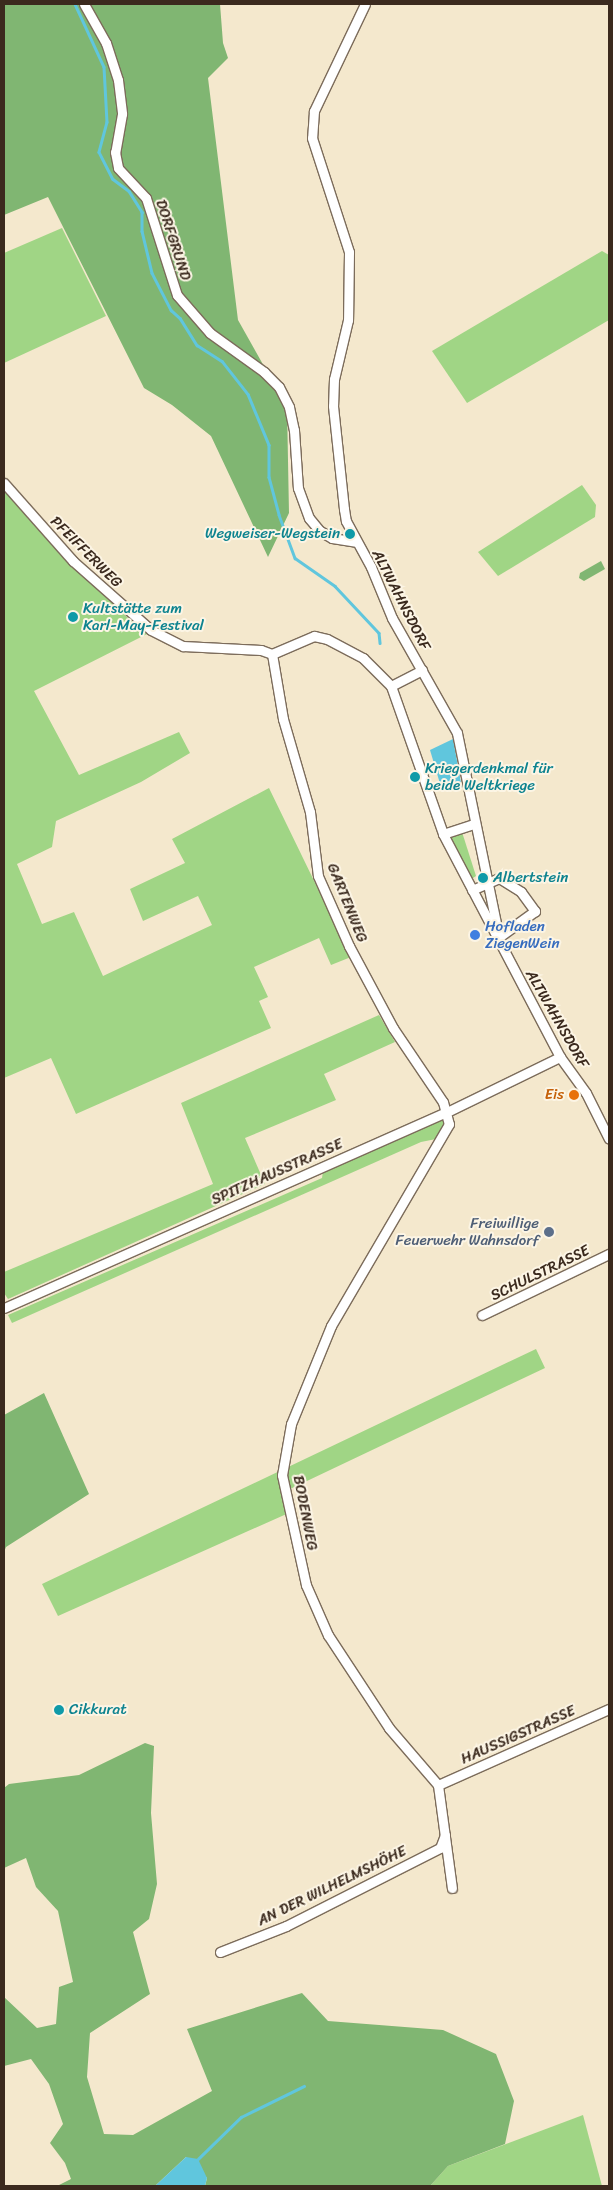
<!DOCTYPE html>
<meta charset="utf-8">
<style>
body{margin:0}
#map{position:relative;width:613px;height:2190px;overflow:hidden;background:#f4e8cd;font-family:Sriracha,sans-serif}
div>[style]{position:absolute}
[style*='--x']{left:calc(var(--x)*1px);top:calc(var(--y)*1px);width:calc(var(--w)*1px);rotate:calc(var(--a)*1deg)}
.green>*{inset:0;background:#a0d585}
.forest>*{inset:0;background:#80b672}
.water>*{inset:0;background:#60c6dd}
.stream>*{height:2.5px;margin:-1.25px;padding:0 1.25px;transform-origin:1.25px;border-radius:1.25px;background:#60c6dd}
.roads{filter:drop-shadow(1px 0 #7c6c5b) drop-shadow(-1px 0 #7c6c5b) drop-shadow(0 1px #7c6c5b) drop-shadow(0 -1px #7c6c5b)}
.minor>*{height:9px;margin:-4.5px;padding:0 4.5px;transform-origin:4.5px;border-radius:4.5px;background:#fff}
.dots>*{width:14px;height:14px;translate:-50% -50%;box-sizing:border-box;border:2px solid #fcf5e5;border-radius:50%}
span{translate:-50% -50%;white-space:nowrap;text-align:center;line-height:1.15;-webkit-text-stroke:4px #fcf5e5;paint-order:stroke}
.street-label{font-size:15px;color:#3b2a1e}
.culture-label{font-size:15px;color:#0d838f}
.right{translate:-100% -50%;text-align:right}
.left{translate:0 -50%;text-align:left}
.shop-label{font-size:15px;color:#366cbe}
.food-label{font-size:15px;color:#c56008}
.service-label{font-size:15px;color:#4e5e75}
.frame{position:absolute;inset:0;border:5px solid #3b2a1e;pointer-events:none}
</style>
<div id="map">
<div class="green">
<i style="clip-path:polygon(62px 228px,106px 316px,4px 363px,4px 253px)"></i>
<i style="clip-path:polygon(602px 251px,609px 255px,609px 320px,467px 403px,432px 351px)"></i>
<i style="clip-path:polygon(582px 485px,596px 505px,595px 517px,498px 576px,478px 552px)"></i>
<i style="clip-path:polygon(4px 489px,63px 556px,128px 618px,149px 633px,34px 691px,79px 775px,179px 732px,190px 753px,141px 782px,56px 821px,52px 847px,17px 864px,42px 924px,74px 912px,103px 976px,212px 925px,198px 896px,143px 921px,130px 889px,185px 863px,172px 839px,269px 788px,351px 957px,331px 965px,319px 938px,254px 967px,268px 997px,259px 1001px,271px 1028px,76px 1114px,51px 1058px,4px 1078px)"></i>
<i style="clip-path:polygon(462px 832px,476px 876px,470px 880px,449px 837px)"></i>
<i style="clip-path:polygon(379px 1015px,395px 1042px,324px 1074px,336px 1100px,245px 1138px,265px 1184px,8px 1299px,4px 1293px,4px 1272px,213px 1184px,181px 1103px)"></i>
<i style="clip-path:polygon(440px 1119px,445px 1120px,445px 1124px,436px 1139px,421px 1142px,12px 1323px,8px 1315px,322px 1178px,323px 1171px)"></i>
<i style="clip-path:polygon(536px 1349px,545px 1368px,288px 1490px,291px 1512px,58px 1616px,42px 1584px)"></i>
<i style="clip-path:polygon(583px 2115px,602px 2186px,430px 2186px,448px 2166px)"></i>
</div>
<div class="forest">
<i style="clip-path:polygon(4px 4px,220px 4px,223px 43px,228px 58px,208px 78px,238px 320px,287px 407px,289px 513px,268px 557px,211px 436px,172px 405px,144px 388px,48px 197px,4px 215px)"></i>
<i style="clip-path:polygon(601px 561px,605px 569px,584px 581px,579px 578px,580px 573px)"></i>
<i style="clip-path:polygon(44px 1393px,89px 1494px,6px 1547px,4px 1552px,4px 1415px)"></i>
<i style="clip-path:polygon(145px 1743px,154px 1746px,151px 1813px,157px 1884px,149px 1919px,133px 1932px,150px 1994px,90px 2033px,87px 2077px,104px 2134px,133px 2135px,212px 2091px,187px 2029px,302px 1993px,328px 2021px,443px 2030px,496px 2054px,514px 2101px,505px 2144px,448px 2166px,430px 2186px,205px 2186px,207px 2178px,186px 2157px,155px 2186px,57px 2186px,71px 2179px,65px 2163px,50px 2143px,63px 2124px,49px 2084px,31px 2059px,4px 2066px,4px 1997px,37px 2028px,56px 2024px,59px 1987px,73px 1982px,58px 1911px,36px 1887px,26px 1858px,4px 1868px,4px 1788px,9px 1784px,79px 1775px)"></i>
</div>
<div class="water">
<i style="clip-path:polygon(453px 739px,462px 788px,452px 790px,441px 787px,430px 750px)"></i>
<i style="clip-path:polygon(186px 2157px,198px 2159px,207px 2178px,205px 2186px,155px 2186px)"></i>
</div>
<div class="stream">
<i style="--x:75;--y:4;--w:69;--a:65.3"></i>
<i style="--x:104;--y:67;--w:55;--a:86.9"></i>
<i style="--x:107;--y:122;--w:31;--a:105"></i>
<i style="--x:99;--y:152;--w:30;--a:63"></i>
<i style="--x:113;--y:179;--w:20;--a:37"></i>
<i style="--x:129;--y:191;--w:25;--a:58"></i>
<i style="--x:142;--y:212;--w:19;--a:90"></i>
<i style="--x:142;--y:231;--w:43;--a:76.6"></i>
<i style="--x:152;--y:273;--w:42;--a:62.8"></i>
<i style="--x:171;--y:310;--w:12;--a:42"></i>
<i style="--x:180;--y:318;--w:32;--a:58"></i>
<i style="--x:197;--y:345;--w:30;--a:33"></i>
<i style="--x:222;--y:361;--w:42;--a:51.8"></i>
<i style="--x:248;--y:394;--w:55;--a:67.6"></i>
<i style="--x:269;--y:445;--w:32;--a:90"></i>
<i style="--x:269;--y:477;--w:39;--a:75"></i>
<i style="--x:279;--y:515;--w:46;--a:69.6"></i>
<i style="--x:295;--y:558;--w:49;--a:35"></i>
<i style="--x:335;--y:586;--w:64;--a:46.9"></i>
<i style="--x:379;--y:633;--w:10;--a:84"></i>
<i style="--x:198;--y:2159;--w:60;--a:-44.3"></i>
<i style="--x:241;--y:2117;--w:70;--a:-26.2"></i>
</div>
<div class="roads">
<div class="minor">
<i style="--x:84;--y:4;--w:45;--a:60.6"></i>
<i style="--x:106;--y:43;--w:39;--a:72"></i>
<i style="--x:118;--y:80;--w:34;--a:83"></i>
<i style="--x:122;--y:114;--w:39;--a:100"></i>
<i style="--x:115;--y:152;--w:16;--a:79"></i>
<i style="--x:118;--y:168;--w:41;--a:47"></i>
<i style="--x:146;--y:198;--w:102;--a:72.3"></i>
<i style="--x:177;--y:295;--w:50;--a:49"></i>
<i style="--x:210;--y:333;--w:67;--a:35.8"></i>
<i style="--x:264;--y:372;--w:21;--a:45"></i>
<i style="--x:279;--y:387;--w:22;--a:63"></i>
<i style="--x:289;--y:407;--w:24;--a:78"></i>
<i style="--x:294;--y:430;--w:58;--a:86.1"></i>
<i style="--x:298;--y:488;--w:32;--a:70"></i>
<i style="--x:309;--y:518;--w:17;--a:50"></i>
<i style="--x:320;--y:531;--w:14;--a:30"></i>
<i style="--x:332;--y:538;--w:24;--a:9"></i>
<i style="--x:365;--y:4;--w:119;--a:115.5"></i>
<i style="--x:314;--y:111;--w:27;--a:94"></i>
<i style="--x:312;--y:138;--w:120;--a:72"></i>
<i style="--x:349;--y:252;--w:68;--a:90.8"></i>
<i style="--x:348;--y:320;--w:61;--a:103.3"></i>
<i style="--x:334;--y:379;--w:27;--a:92"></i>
<i style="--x:333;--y:406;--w:104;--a:83.9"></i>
<i style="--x:344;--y:509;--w:12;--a:81"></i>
<i style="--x:346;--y:521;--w:52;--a:61.5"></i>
<i style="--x:371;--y:567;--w:55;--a:67.6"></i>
<i style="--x:392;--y:618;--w:132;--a:60.5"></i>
<i style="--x:457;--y:733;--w:208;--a:78.4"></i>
<i style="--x:4;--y:483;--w:104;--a:48.5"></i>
<i style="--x:73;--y:561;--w:104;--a:41.5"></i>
<i style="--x:151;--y:630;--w:36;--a:27"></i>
<i style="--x:183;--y:646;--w:78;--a:2.9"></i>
<i style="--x:261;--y:650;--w:12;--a:20"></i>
<i style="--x:272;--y:654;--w:66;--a:80.4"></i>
<i style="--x:283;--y:719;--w:97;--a:73.8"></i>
<i style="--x:310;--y:812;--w:64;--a:82.9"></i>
<i style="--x:318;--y:876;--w:77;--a:66.1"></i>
<i style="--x:349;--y:946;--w:93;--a:61.8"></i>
<i style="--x:393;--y:1028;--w:89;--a:56"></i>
<i style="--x:443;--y:1102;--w:23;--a:75"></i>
<i style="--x:449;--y:1124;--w:234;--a:120.3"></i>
<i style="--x:331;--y:1326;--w:106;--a:112.2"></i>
<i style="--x:291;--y:1424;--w:52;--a:100"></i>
<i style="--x:282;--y:1475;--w:113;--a:77.7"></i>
<i style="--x:306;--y:1585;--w:55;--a:66.3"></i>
<i style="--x:328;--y:1635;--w:111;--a:56.7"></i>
<i style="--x:389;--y:1728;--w:75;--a:49.3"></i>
<i style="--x:438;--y:1785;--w:104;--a:82.3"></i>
<i style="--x:272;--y:654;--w:46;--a:-23.2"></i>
<i style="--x:314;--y:636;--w:13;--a:13"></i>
<i style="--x:327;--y:639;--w:41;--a:27.8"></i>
<i style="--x:363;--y:658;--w:40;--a:45"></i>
<i style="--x:391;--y:686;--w:157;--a:70.6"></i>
<i style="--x:443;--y:834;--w:252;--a:62.3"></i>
<i style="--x:560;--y:1057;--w:44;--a:54.2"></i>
<i style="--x:586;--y:1093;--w:51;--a:63.4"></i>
<i style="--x:391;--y:686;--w:35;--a:-27"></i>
<i style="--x:443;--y:834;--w:33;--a:-18"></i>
<i style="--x:472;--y:890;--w:30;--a:-24"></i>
<i style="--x:499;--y:878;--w:26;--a:32"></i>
<i style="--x:521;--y:892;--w:24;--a:54"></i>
<i style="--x:535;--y:911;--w:44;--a:144.2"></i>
<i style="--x:4;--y:1308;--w:484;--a:-23.9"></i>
<i style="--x:447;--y:1112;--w:126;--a:-26"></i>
<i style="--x:482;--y:1315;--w:141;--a:-25.7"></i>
<i style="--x:438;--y:1785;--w:187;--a:-24"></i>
<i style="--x:220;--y:1952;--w:71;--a:-21.5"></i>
<i style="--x:286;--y:1926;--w:173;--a:-26.9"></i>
<i style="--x:440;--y:1848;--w:14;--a:-69"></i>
</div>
</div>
<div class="dots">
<i style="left:350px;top:534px;background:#0f9aa8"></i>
<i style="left:73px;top:617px;background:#0f9aa8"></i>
<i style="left:415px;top:777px;background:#0f9aa8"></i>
<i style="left:483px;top:878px;background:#0f9aa8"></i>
<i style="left:475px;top:935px;background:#3f7fe0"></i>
<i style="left:574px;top:1095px;background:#e8710a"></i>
<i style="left:549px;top:1232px;background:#5c6f8a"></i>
<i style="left:59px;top:1710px;background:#0f9aa8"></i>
</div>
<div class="street-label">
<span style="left:173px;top:240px;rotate:72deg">DORFGRUND</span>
<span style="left:86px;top:552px;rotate:45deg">PFEIFFERWEG</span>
<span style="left:401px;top:600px;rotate:63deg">ALTWAHNSDORF</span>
<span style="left:347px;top:903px;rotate:68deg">GARTENWEG</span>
<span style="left:557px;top:1019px;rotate:60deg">ALTWAHNSDORF</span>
<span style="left:277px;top:1172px;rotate:-24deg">SPITZHAUSSTRASSE</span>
<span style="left:540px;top:1273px;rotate:-26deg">SCHULSTRASSE</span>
<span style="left:305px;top:1513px;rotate:79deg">BODENWEG</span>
<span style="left:518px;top:1735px;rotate:-24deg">HAUSSIGSTRASSE</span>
<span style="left:332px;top:1886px;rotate:-26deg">AN DER WILHELMSHÖHE</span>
</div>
<div class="culture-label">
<span class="right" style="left:340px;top:534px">Wegweiser-Wegstein</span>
<span class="left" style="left:83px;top:617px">Kultstätte zum<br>Karl-May-Festival</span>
<span class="left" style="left:425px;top:777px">Kriegerdenkmal für<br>beide Weltkriege</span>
<span class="left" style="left:493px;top:878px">Albertstein</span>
<span class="left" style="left:69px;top:1710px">Cikkurat</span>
</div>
<div class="shop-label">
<span class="left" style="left:485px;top:935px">Hofladen<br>ZiegenWein</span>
</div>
<div class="food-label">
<span class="right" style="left:564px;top:1095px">Eis</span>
</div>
<div class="service-label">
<span class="right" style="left:539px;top:1232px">Freiwillige<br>Feuerwehr Wahnsdorf</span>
</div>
<div class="frame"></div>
</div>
